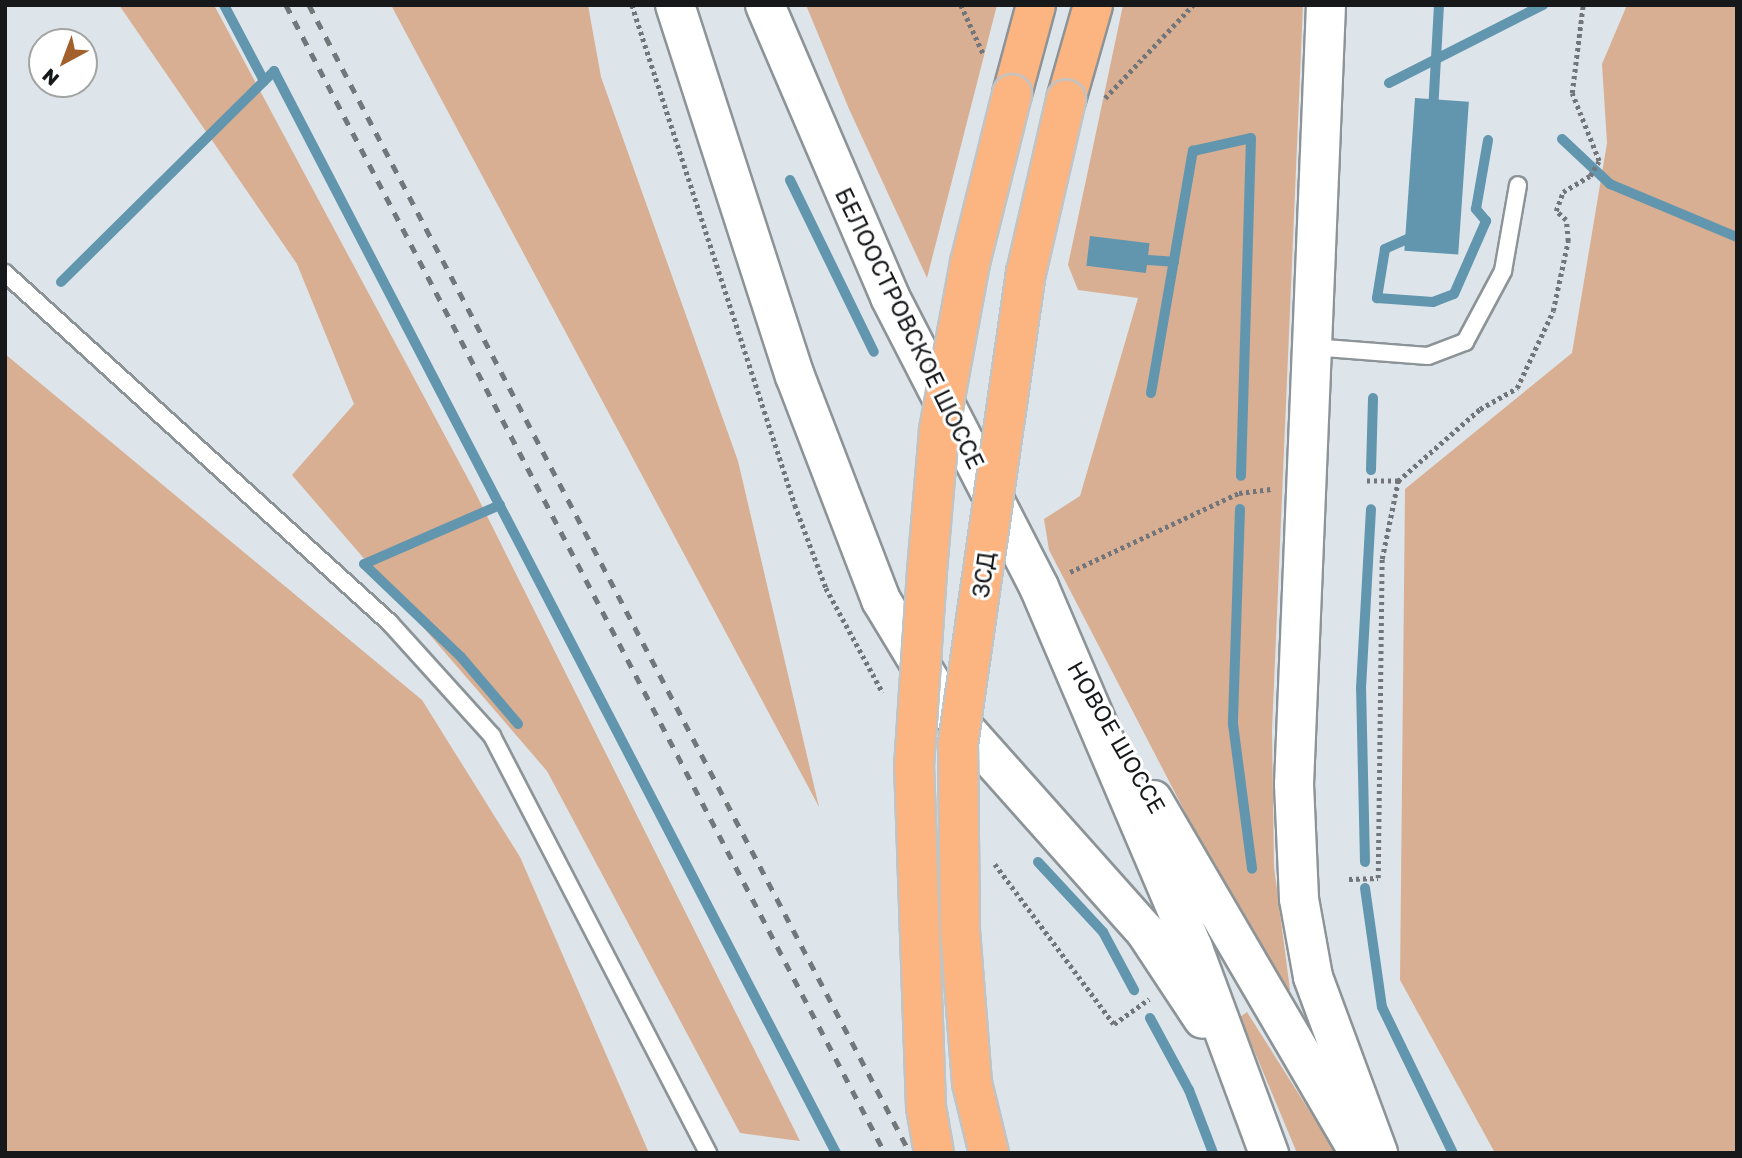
<!DOCTYPE html>
<meta charset="utf-8">
<style>
body{margin:0}
#map{position:relative;width:1742px;height:1158px;overflow:hidden;background:#dde5ea;font-family:"Golos Text",sans-serif}
div>[style]{position:absolute}
[style*='--x']{left:calc(var(--x)*1px);top:calc(var(--y)*1px);width:calc(var(--w)*1px);rotate:calc(var(--a)*1deg)}
.green>*{inset:0;background:#d8af93}
.water>*{inset:0;background:#6296ae;transform-origin:0 0}
.stream>*{height:10px;margin:-5px;padding:0 5px;transform-origin:5px;border-radius:5px;background:#6296ae}
.path>*{height:4.5px;margin-top:-2.25px;transform-origin:0;background:repeating-linear-gradient(90deg,#72767a 0 3.5px,transparent 0 7px)}
.roads{filter:drop-shadow(2px 0 #8d9498) drop-shadow(-2px 0 #8d9498) drop-shadow(0 2px #8d9498) drop-shadow(0 -2px #8d9498)}
.service>*{height:16px;margin:-8px;padding:0 8px;transform-origin:8px;border-radius:8px;background:#fff}
.secondary>*{height:38px;margin:-19px;padding:0 19px;transform-origin:19px;border-radius:19px;background:#fff}
.motorway>*{height:38px;margin:-19px;padding:0 19px;transform-origin:19px;border-radius:19px;background:#fcb481}
.rail>*{height:5px;margin-top:-2.5px;transform-origin:0;background:repeating-linear-gradient(90deg,#72777a 0 9px,transparent 0 18px)}
.bridges{filter:drop-shadow(2px 0 #c2c3c3) drop-shadow(-2px 0 #c2c3c3) drop-shadow(0 2px #c2c3c3) drop-shadow(0 -2px #c2c3c3)}
.motorway-bridge>*{height:38px;margin:-19px;padding:0 19px;transform-origin:19px;border-radius:19px;background:#fcb481}
span{translate:-50% -50%;white-space:nowrap;text-align:center;line-height:1.15;-webkit-text-stroke:6px #fff;paint-order:stroke}
.street-label{font-size:23px;color:#16181a}
.frame{position:absolute;inset:0;border:7px solid #16181a;pointer-events:none}
.north{position:absolute;left:28px;top:28px;width:70px;height:70px;box-sizing:border-box;background:#fff;border:2px solid #a2a3a3;border-radius:50%;rotate:221deg;font-size:19px;font-weight:700;line-height:28px;text-align:center;color:#16181a}
.north::after{content:'';display:block;margin:auto;width:24px;height:32px;background:#a1602c;clip-path:polygon(50% 0,100% 100%,50% 72%,0 100%)}
</style>
<div id="map">
<div class="green">
<i style="clip-path:polygon(119px 5px,214px 5px,473px 488px,800px 1141px,740px 1133px,547px 771px,292px 475px,354px 404px,297px 264px)"></i>
<i style="clip-path:polygon(391px 5px,588px 5px,601px 77px,738px 461px,819px 807px)"></i>
<i style="clip-path:polygon(806px 5px,997px 5px,927px 278px,849px 109px)"></i>
<i style="clip-path:polygon(1123px 5px,1303px 5px,1272px 731px,1274px 867px,1290px 990px,1279px 993px,1049px 550px,1044px 519px,1080px 496px,1138px 298px,1078px 290px,1068px 265px)"></i>
<i style="clip-path:polygon(1627px 5px,1737px 5px,1737px 1153px,1495px 1153px,1400px 980px,1405px 489px,1572px 353px,1607px 143px,1602px 64px)"></i>
<i style="clip-path:polygon(5px 354px,422px 700px,520px 857px,649px 1153px,5px 1153px)"></i>
<i style="clip-path:polygon(1247px 1012px,1336px 1153px,1297px 1153px,1240px 1017px)"></i>
</div>
<div class="water">
<i style="left:1415px;top:98px;width:54px;height:153px;rotate:4deg"></i>
<i style="left:1090px;top:236px;width:60px;height:30px;rotate:7deg"></i>
</div>
<div class="stream">
<i style="--x:224;--y:5;--w:86;--a:62.2"></i>
<i style="--x:1389;--y:83;--w:173;--a:-26.9"></i>
<i style="--x:1433;--y:112;--w:107;--a:-86.8"></i>
<i style="--x:1562;--y:139;--w:66;--a:43.2"></i>
<i style="--x:1610;--y:184;--w:138;--a:22.7"></i>
<i style="--x:790;--y:180;--w:191;--a:64"></i>
<i style="--x:1414;--y:236;--w:32;--a:156"></i>
<i style="--x:1385;--y:249;--w:50;--a:99.3"></i>
<i style="--x:1377;--y:298;--w:56;--a:4.1"></i>
<i style="--x:1433;--y:302;--w:22;--a:-21"></i>
<i style="--x:1454;--y:294;--w:80;--a:-66.3"></i>
<i style="--x:1486;--y:221;--w:16;--a:-130"></i>
<i style="--x:1476;--y:209;--w:70;--a:-80.1"></i>
<i style="--x:1148;--y:260;--w:26;--a:4"></i>
<i style="--x:61;--y:282;--w:300;--a:-44.7"></i>
<i style="--x:274;--y:71;--w:1219;--a:62.55"></i>
<i style="--x:1151;--y:393;--w:246;--a:-80.2"></i>
<i style="--x:1193;--y:151;--w:59;--a:-12.6"></i>
<i style="--x:1251;--y:138;--w:338;--a:91.7"></i>
<i style="--x:1371;--y:470;--w:72;--a:-88.4"></i>
<i style="--x:500;--y:505;--w:148;--a:156.5"></i>
<i style="--x:364;--y:564;--w:134;--a:43.8"></i>
<i style="--x:461;--y:657;--w:88;--a:49.6"></i>
<i style="--x:1240;--y:509;--w:215;--a:91.9"></i>
<i style="--x:1233;--y:724;--w:146;--a:82.5"></i>
<i style="--x:1038;--y:862;--w:96;--a:47.1"></i>
<i style="--x:1103;--y:932;--w:66;--a:61.9"></i>
<i style="--x:1365;--y:862;--w:174;--a:-91.3"></i>
<i style="--x:1361;--y:688;--w:179;--a:-86.8"></i>
<i style="--x:1365;--y:888;--w:120;--a:81.9"></i>
<i style="--x:1382;--y:1007;--w:162;--a:64.1"></i>
<i style="--x:1150;--y:1018;--w:82;--a:61.6"></i>
<i style="--x:1189;--y:1090;--w:67;--a:69.1"></i>
</div>
<div class="path">
<i style="--x:632;--y:5;--w:526;--a:71.94"></i>
<i style="--x:795;--y:505;--w:89;--a:69.5"></i>
<i style="--x:826;--y:588;--w:119;--a:61.5"></i>
<i style="--x:961;--y:5;--w:53;--a:65.4"></i>
<i style="--x:1105;--y:98;--w:128;--a:-46.6"></i>
<i style="--x:1398;--y:481;--w:109;--a:-41.3"></i>
<i style="--x:1480;--y:409;--w:43;--a:-29.6"></i>
<i style="--x:1517;--y:388;--w:85;--a:-64.9"></i>
<i style="--x:1553;--y:311;--w:72;--a:-77.9"></i>
<i style="--x:1568;--y:241;--w:21;--a:-95"></i>
<i style="--x:1566;--y:220;--w:13;--a:-138"></i>
<i style="--x:1556;--y:211;--w:20;--a:-70"></i>
<i style="--x:1563;--y:192;--w:31;--a:-31"></i>
<i style="--x:1590;--y:176;--w:17;--a:-59"></i>
<i style="--x:1599;--y:161;--w:73;--a:-111.7"></i>
<i style="--x:1572;--y:93;--w:89;--a:-82.9"></i>
<i style="--x:1070;--y:572;--w:187;--a:-25.1"></i>
<i style="--x:1239;--y:493;--w:32;--a:-7"></i>
<i style="--x:995;--y:864;--w:199;--a:53.4"></i>
<i style="--x:1114;--y:1024;--w:43;--a:-35.5"></i>
<i style="--x:1349;--y:879;--w:29;--a:-2"></i>
<i style="--x:1378;--y:878;--w:319;--a:-89.3"></i>
<i style="--x:1382;--y:559;--w:80;--a:-78.4"></i>
<i style="--x:1398;--y:481;--w:35;--a:180"></i>
</div>
<div class="roads">
<div class="service">
<i style="--x:5;--y:273;--w:520;--a:42.27"></i>
<i style="--x:390;--y:623;--w:152;--a:47.9"></i>
<i style="--x:492;--y:736;--w:470;--a:62.6"></i>
<i style="--x:1312;--y:347;--w:116;--a:4.4"></i>
<i style="--x:1428;--y:356;--w:40;--a:-21"></i>
<i style="--x:1465;--y:342;--w:81;--a:-61.8"></i>
<i style="--x:1503;--y:271;--w:87;--a:-80.1"></i>
</div>
<div class="secondary">
<i style="--x:675;--y:5;--w:390;--a:72.1"></i>
<i style="--x:795;--y:376;--w:240;--a:69"></i>
<i style="--x:881;--y:600;--w:127;--a:58.8"></i>
<i style="--x:947;--y:709;--w:297;--a:48.3"></i>
<i style="--x:1145;--y:931;--w:105;--a:56.6"></i>
<i style="--x:765;--y:5;--w:318;--a:66.8"></i>
<i style="--x:890;--y:297;--w:326;--a:62.8"></i>
<i style="--x:1039;--y:587;--w:392;--a:66.9"></i>
<i style="--x:1193;--y:948;--w:219;--a:69.7"></i>
<i style="--x:1326;--y:5;--w:780;--a:92.35"></i>
<i style="--x:1294;--y:784;--w:115;--a:87.5"></i>
<i style="--x:1299;--y:899;--w:79;--a:79.8"></i>
<i style="--x:1313;--y:977;--w:188;--a:69.7"></i>
<i style="--x:1153;--y:800;--w:409;--a:59.7"></i>
</div>
<div class="motorway">
<i style="--x:1012;--y:94;--w:92;--a:-74.9"></i>
<i style="--x:1066;--y:100;--w:99;--a:-74.1"></i>
</div>
</div>
<div class="rail">
<i style="--x:286;--y:5;--w:1295;--a:62.45"></i>
<i style="--x:309;--y:5;--w:1296;--a:62.37"></i>
</div>
<div class="bridges">
<div class="motorway-bridge">
<i style="--x:934;--y:1153;--w:47;--a:-99.9"></i>
<i style="--x:926;--y:1107;--w:340;--a:-92"></i>
<i style="--x:914;--y:767;--w:196;--a:-86.2"></i>
<i style="--x:927;--y:571;--w:142;--a:-85.1"></i>
<i style="--x:939;--y:430;--w:170;--a:-79.5"></i>
<i style="--x:970;--y:263;--w:174;--a:-76"></i>
<i style="--x:989;--y:1153;--w:72;--a:-103.7"></i>
<i style="--x:972;--y:1083;--w:152;--a:-94.5"></i>
<i style="--x:960;--y:931;--w:187;--a:-90.6"></i>
<i style="--x:958;--y:744;--w:476;--a:-81.8"></i>
<i style="--x:1026;--y:273;--w:178;--a:-77"></i>
</div>
</div>
<div class="street-label">
<span style="left:910px;top:328px;rotate:64deg">БЕЛООСТРОВСКОЕ ШОССЕ</span>
<span style="left:983px;top:575px;rotate:-82deg">ЗСД</span>
<span style="left:1117px;top:737px;rotate:60deg">НОВОЕ ШОССЕ</span>
</div>
<div class="frame"></div>
<div class="north">N</div>
</div>
